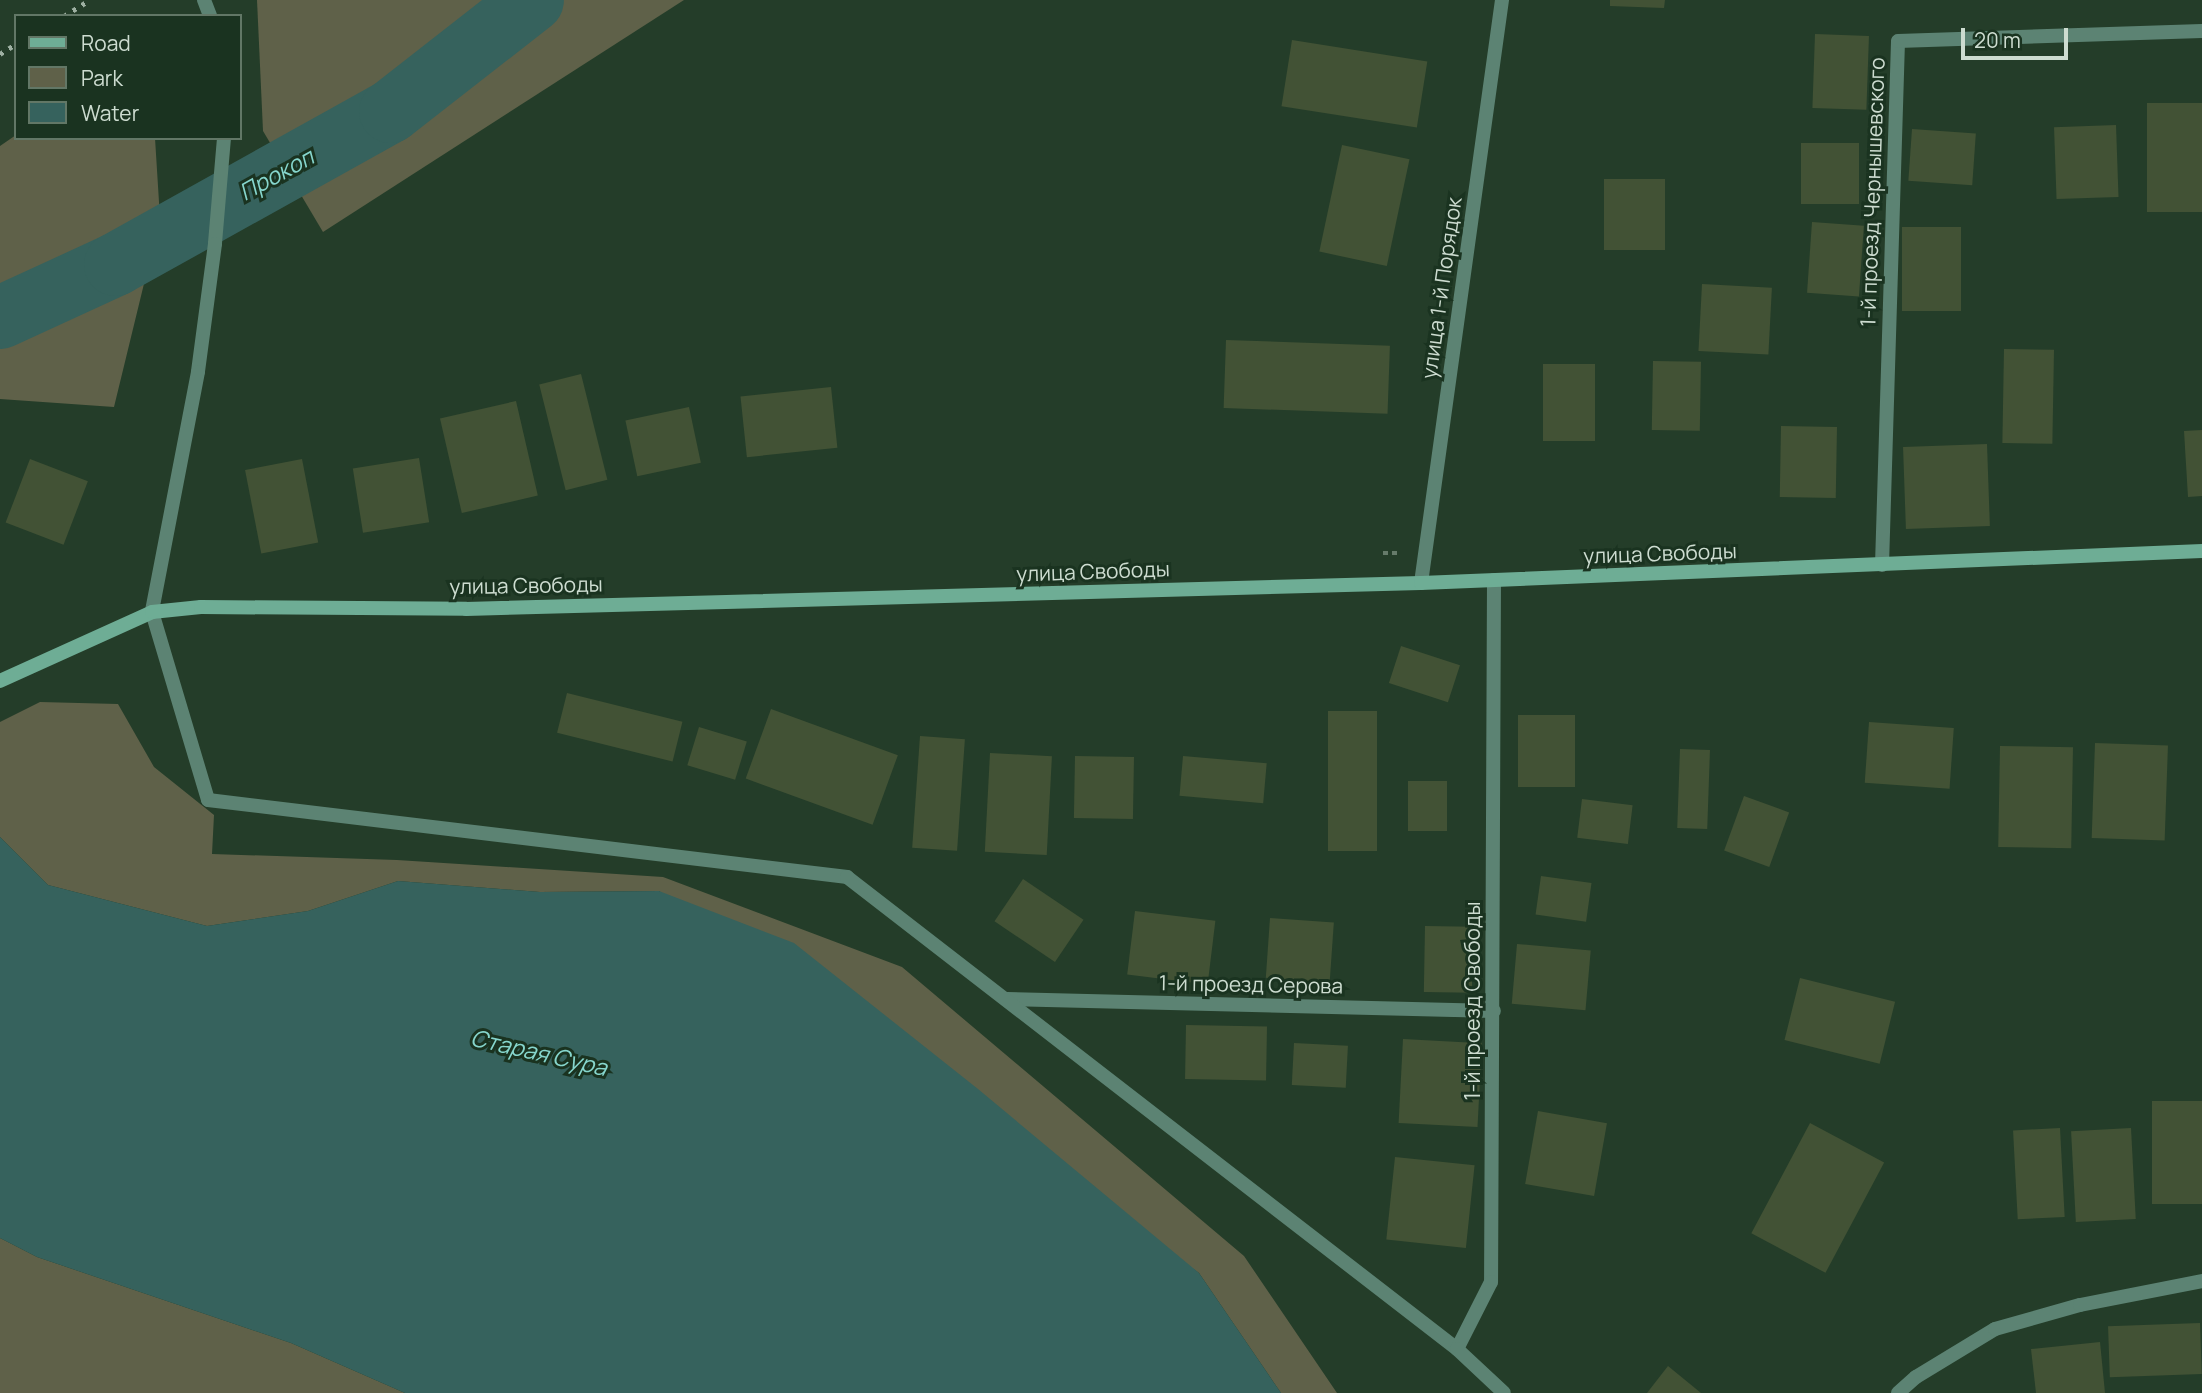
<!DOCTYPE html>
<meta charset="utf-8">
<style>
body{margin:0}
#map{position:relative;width:2202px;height:1393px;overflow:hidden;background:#243d29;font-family:Manrope,sans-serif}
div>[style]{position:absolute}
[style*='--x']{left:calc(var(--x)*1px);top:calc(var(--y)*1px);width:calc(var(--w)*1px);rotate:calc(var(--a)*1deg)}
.green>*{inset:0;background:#5f6149}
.water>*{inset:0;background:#36625d}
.river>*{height:63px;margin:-31.5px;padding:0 31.5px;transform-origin:31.5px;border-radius:31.5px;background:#36625d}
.building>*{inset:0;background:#425235;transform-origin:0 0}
.path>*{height:4.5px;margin-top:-2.25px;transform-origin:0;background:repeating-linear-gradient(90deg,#667b6a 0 5px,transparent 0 8.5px)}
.service>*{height:14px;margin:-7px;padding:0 7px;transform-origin:7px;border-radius:7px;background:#5c8373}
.minor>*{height:14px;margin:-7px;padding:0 7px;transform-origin:7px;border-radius:7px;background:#5c8373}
.secondary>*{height:14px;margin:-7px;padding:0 7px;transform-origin:7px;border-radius:7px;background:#6ead95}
.rail>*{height:5px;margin-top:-2.5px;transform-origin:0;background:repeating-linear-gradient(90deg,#9eb0a2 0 3.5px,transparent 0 10.5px)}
span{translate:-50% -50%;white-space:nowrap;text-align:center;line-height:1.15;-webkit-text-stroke:6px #1a3320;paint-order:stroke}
.street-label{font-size:21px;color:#cddcd0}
.water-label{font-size:23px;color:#86d6cd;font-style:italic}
.legend{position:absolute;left:14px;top:14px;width:228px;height:126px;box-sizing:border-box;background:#1a3320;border:2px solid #627766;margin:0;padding:9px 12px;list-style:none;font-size:21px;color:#cddcd0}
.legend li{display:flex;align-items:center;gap:14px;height:35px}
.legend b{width:35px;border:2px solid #627766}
.scale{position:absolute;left:1961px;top:28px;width:107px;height:32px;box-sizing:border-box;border:4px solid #cddcd0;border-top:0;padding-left:9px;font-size:21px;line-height:24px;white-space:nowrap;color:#cddcd0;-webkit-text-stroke:5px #1a3320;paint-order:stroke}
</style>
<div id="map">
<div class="green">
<i style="clip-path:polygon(257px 0,684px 0,323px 232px,263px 131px)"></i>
<i style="clip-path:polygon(16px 135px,16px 138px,155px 138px,160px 218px,114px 407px,0 399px,0 146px)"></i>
<i style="clip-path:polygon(40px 702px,118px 704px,154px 767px,214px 815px,212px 854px,397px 860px,663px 877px,902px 967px,1244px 1256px,1337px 1393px,1281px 1393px,1199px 1273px,659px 891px,540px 892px,398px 881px,308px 911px,207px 926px,48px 885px,0 837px,0 722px)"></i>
<i style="clip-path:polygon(0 1238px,37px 1257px,291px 1343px,405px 1393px,0 1393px)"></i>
</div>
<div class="water">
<i style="clip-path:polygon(0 837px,48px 885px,207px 926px,308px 911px,398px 881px,540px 892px,659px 891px,794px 943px,978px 1089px,1199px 1273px,1281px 1393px,405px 1393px,291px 1343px,37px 1257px,0 1238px)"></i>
</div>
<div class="river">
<i style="--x:0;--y:317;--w:127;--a:-24.7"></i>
<i style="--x:115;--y:264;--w:315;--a:-29.1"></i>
<i style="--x:390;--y:111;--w:180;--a:-38"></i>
</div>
<div class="building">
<i style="clip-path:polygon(1610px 0,1665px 0,1664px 8px,1610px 6px)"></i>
<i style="left:1815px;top:34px;width:54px;height:74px;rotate:2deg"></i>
<i style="left:1292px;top:40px;width:137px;height:67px;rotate:9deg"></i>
<i style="left:2202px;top:103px;width:109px;height:55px;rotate:90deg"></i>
<i style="left:2116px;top:125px;width:72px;height:62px;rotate:88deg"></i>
<i style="left:1912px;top:129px;width:64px;height:52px;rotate:4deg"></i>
<i style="left:1801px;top:143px;width:58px;height:61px"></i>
<i style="left:1342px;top:145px;width:69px;height:109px;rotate:12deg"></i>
<i style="left:1604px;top:179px;width:61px;height:71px"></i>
<i style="left:1812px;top:222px;width:52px;height:71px;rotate:4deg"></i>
<i style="left:1902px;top:227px;width:59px;height:84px"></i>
<i style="left:1702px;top:284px;width:70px;height:67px;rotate:3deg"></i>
<i style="left:1226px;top:340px;width:164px;height:68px;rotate:2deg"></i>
<i style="left:2004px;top:349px;width:50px;height:94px;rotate:1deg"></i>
<i style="left:1653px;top:361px;width:48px;height:69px;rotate:1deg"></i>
<i style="left:1543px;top:364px;width:52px;height:77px"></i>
<i style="left:581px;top:374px;width:109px;height:43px;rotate:76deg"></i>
<i style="left:831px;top:387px;width:61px;height:91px;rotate:84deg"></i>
<i style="left:516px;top:401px;width:97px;height:78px;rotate:77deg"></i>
<i style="left:689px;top:407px;width:57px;height:65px;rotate:78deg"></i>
<i style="left:1781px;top:426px;width:56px;height:71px;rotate:1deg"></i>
<i style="clip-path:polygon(2202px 430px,2202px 496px,2188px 497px,2184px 431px)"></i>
<i style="left:1987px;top:444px;width:82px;height:84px;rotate:88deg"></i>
<i style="left:419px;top:458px;width:65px;height:67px;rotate:81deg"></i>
<i style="left:30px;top:459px;width:62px;height:68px;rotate:21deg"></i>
<i style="left:302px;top:459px;width:85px;height:58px;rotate:79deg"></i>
<i style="left:1401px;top:646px;width:62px;height:39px;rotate:18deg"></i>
<i style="left:567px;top:693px;width:119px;height:41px;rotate:14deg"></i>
<i style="left:771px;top:709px;width:135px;height:74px;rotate:20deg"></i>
<i style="left:1328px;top:711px;width:49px;height:140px"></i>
<i style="left:1518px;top:715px;width:57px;height:72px"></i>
<i style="left:1869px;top:722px;width:85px;height:61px;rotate:4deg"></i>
<i style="left:699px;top:727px;width:50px;height:40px;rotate:17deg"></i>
<i style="left:920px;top:736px;width:45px;height:112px;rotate:4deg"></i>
<i style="left:2095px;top:743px;width:73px;height:95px;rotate:2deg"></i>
<i style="left:2000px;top:746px;width:73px;height:101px;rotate:1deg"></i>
<i style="left:1680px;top:749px;width:30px;height:79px;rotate:2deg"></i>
<i style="left:990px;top:753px;width:62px;height:99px;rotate:3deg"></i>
<i style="left:1075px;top:756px;width:59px;height:62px;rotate:1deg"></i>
<i style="left:1183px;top:756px;width:84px;height:40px;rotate:5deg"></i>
<i style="left:1408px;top:781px;width:39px;height:50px"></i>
<i style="left:1744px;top:796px;width:48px;height:58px;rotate:20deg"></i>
<i style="left:1582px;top:799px;width:51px;height:39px;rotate:7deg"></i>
<i style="left:1541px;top:876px;width:51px;height:39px;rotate:8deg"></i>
<i style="left:1023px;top:879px;width:73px;height:51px;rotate:34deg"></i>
<i style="left:1135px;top:911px;width:81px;height:64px;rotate:7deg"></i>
<i style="left:1270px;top:918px;width:64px;height:60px;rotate:4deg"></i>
<i style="left:1425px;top:926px;width:48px;height:66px;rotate:1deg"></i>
<i style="left:1517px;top:944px;width:74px;height:60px;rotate:5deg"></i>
<i style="left:1800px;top:978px;width:98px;height:64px;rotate:14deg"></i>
<i style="left:1186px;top:1025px;width:81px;height:54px;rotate:1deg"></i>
<i style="left:1403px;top:1039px;width:79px;height:84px;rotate:3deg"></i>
<i style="left:1294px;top:1043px;width:54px;height:42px;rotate:3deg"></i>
<i style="left:2202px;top:1101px;width:103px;height:50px;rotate:90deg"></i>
<i style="left:1538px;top:1111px;width:70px;height:74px;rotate:10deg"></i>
<i style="left:1810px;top:1123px;width:84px;height:125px;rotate:28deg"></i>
<i style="left:2060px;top:1128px;width:89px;height:47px;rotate:87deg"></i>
<i style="left:2131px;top:1128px;width:91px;height:60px;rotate:87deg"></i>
<i style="left:1395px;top:1157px;width:80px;height:83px;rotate:6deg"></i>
<i style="left:2200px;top:1323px;width:51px;height:92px;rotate:88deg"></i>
<i style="clip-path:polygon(2100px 1342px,2105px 1393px,2036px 1393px,2031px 1349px)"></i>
<i style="clip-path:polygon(1668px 1366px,1701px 1393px,1647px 1393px)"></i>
</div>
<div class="path">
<i style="--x:1383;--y:553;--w:16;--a:0"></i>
</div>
<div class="service">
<i style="--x:1007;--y:999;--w:487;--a:1.4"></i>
</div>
<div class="minor">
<i style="--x:204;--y:0;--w:17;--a:69"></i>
<i style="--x:224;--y:138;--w:106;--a:94.9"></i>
<i style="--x:215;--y:244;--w:129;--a:97.6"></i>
<i style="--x:198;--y:372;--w:244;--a:100.9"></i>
<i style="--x:152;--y:612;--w:196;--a:73.4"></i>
<i style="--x:208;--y:800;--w:644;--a:6.87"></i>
<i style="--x:847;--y:877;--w:771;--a:37.73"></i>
<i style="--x:1882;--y:565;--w:524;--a:-88.25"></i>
<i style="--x:1898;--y:41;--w:304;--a:-1.9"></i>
<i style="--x:1494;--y:580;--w:702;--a:90.24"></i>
<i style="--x:1491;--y:1282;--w:75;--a:116.9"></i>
<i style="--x:1457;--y:1349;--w:64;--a:43.1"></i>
<i style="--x:1421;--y:583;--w:589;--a:-82.09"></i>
<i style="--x:1898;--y:1393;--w:24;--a:-42"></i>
<i style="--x:1916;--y:1377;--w:92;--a:-31.3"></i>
<i style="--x:1995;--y:1329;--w:88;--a:-15.8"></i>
<i style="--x:2080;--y:1305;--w:124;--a:-11.1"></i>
</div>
<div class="secondary">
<i style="--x:0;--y:681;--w:167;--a:-24.4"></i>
<i style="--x:152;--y:612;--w:49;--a:-5.8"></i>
<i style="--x:201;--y:607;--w:265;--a:0.4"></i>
<i style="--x:466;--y:609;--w:955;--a:-1.56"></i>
<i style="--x:1421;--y:583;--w:782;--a:-2.35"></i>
</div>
<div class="rail">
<i style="--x:64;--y:16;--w:31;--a:-32"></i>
<i style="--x:0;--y:54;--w:19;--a:-32"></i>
</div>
<div class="street-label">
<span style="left:1872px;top:192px;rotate:-88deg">1-й проезд Чернышевского</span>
<span style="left:1441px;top:288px;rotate:-82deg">улица 1-й Порядок</span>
<span style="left:1660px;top:553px;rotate:-2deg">улица Свободы</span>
<span style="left:1093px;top:571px;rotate:-2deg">улица Свободы</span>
<span style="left:526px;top:585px;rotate:-1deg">улица Свободы</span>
<span style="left:1251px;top:984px;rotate:1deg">1-й проезд Серова</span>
<span style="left:1472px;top:1001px;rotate:-90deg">1-й проезд Свободы</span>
</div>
<div class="water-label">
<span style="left:276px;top:174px;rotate:-29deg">Прокоп</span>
<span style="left:539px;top:1052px;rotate:13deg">Старая Сура</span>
</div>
<ul class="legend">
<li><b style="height:9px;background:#6ead95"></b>Road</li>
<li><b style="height:19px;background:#5f6149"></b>Park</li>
<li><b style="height:19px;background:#36625d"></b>Water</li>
</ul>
<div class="scale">20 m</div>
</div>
